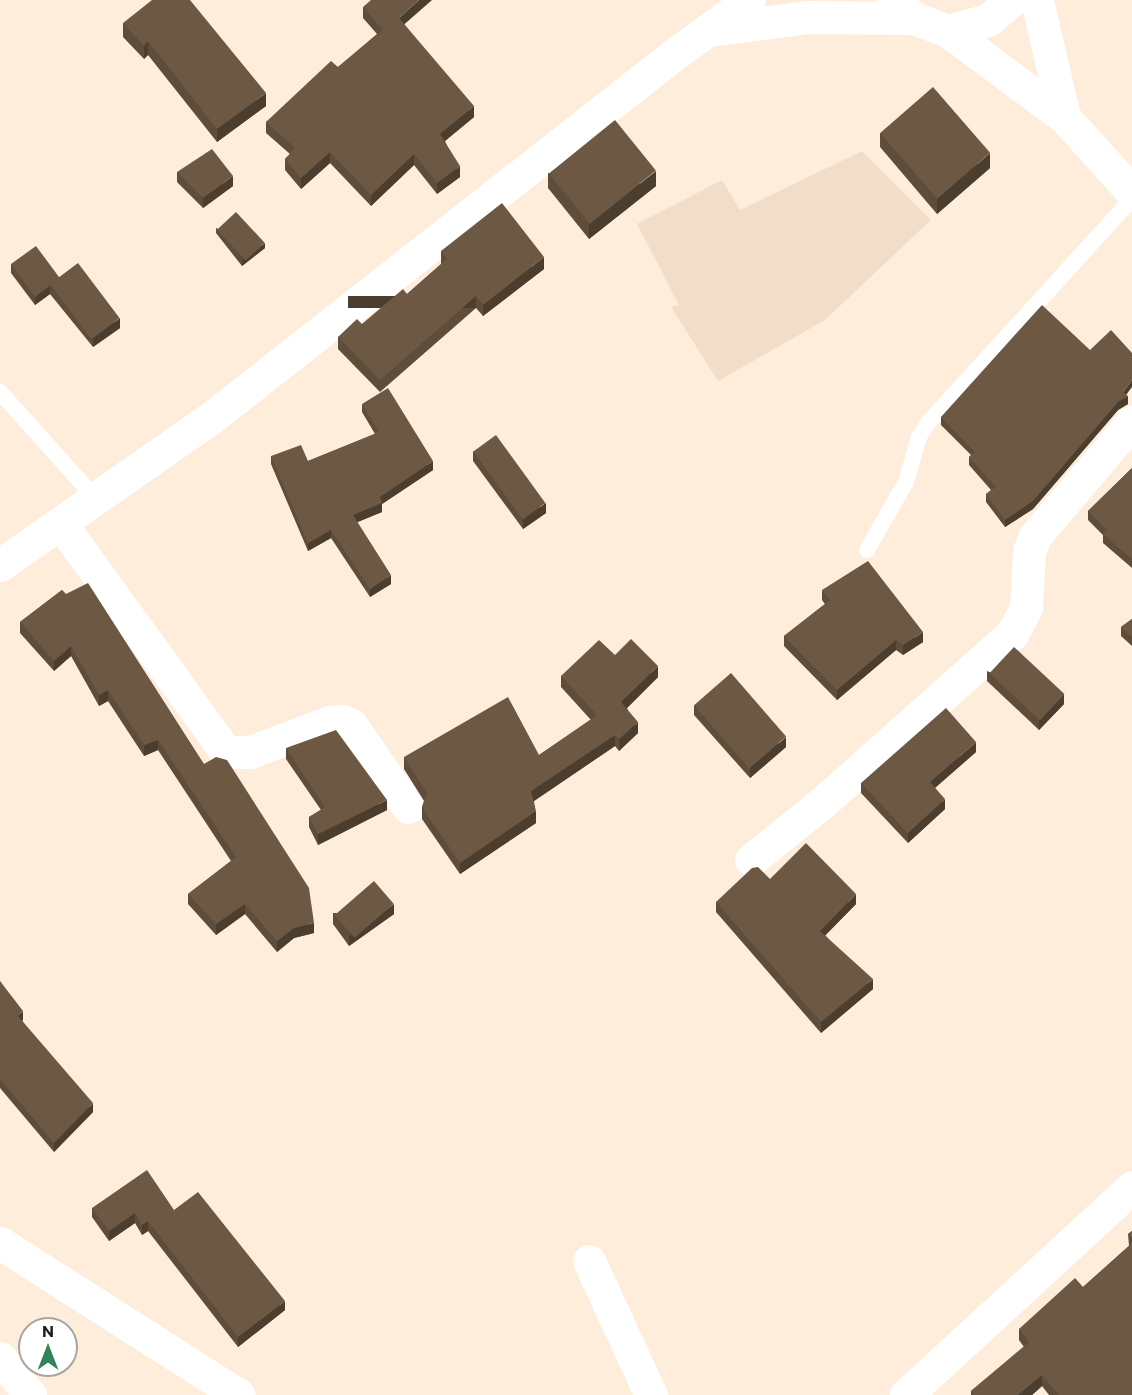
<!DOCTYPE html>
<style>
body{margin:0}
#map{position:relative;width:1132px;height:1395px;overflow:hidden;background:#ffeddc;font-family:Commissioner,sans-serif}
div>[style]{position:absolute}
[style*='--x']{left:calc(var(--x)*1px);top:calc(var(--y)*1px);width:calc(var(--w)*1px);rotate:calc(var(--a)*1deg)}
.built>*{inset:0;background:#f2dec8}
.service>*{height:16px;margin:-8px;padding:0 8px;transform-origin:8px;border-radius:8px;background:#fff}
.minor>*{height:33px;margin:-16.5px;padding:0 16.5px;transform-origin:16.5px;border-radius:16.5px;background:#fff}
.secondary>*{height:33px;margin:-16.5px;padding:0 16.5px;transform-origin:16.5px;border-radius:16.5px;background:#fff}
.primary>*{height:33px;margin:-16.5px;padding:0 16.5px;transform-origin:16.5px;border-radius:16.5px;background:#fff}
.wall>*{inset:0;background:#5e4d3a}
.shaded-wall>*{inset:0;background:#4c3e2f;transform-origin:0 0}
.building>*{inset:0;background:#6d5943;transform-origin:0 0}
span{translate:-50% -50%;white-space:nowrap;text-align:center;line-height:1.15;-webkit-text-stroke:6px #fff;paint-order:stroke}
.north{position:absolute;left:18px;top:1317px;width:60px;height:60px;box-sizing:border-box;background:#fff;border:2px solid #a7a4a1;border-radius:50%;rotate:0deg;font-size:16px;font-weight:700;line-height:24px;text-align:center;color:#221b13}
.north::after{content:'';display:block;margin:auto;width:21px;height:27px;background:#318557;clip-path:polygon(50% 0,100% 100%,50% 72%,0 100%)}
</style>
<div id="map">
<div class="built">
<i style="clip-path:polygon(862px 151px,931px 220px,825px 320px,718px 381px,671px 307px,679px 305px,637px 224px,722px 180px,740px 210px)"></i>
</div>
<div class="service">
<i style="--x:0;--y:392;--w:144;--a:48.1"></i>
<i style="--x:867;--y:550;--w:78;--a:-60.2"></i>
<i style="--x:906;--y:482;--w:47;--a:-73.9"></i>
<i style="--x:919;--y:437;--w:17;--a:-57"></i>
<i style="--x:928;--y:423;--w:303;--a:-47.7"></i>
</div>
<div class="minor">
<i style="--x:61;--y:524;--w:281;--a:54.1"></i>
<i style="--x:226;--y:752;--w:24;--a:0"></i>
<i style="--x:250;--y:752;--w:85;--a:-20.6"></i>
<i style="--x:330;--y:722;--w:12;--a:-5"></i>
<i style="--x:342;--y:721;--w:10;--a:24"></i>
<i style="--x:351;--y:725;--w:100;--a:55.2"></i>
<i style="--x:751;--y:860;--w:91;--a:-38.8"></i>
<i style="--x:822;--y:803;--w:254;--a:-41.7"></i>
<i style="--x:1012;--y:634;--w:30;--a:-62"></i>
<i style="--x:1026;--y:608;--w:57;--a:-87"></i>
<i style="--x:1029;--y:551;--w:16;--a:-68"></i>
<i style="--x:1035;--y:536;--w:150;--a:-49.6"></i>
<i style="--x:0;--y:1243;--w:283;--a:32.5"></i>
<i style="--x:589;--y:1261;--w:148;--a:65.2"></i>
<i style="--x:0;--y:1358;--w:48;--a:51"></i>
<i style="--x:906;--y:1395;--w:307;--a:-42.6"></i>
</div>
<div class="secondary">
<i style="--x:1037;--y:0;--w:120;--a:77"></i>
<i style="--x:710;--y:30;--w:99;--a:-7.6"></i>
<i style="--x:808;--y:17;--w:106;--a:0.5"></i>
<i style="--x:948;--y:31;--w:144;--a:36.6"></i>
<i style="--x:1064;--y:117;--w:101;--a:47.8"></i>
<i style="--x:0;--y:565;--w:259;--a:-34.9"></i>
<i style="--x:212;--y:417;--w:585;--a:-38.12"></i>
<i style="--x:672;--y:56;--w:95;--a:-36"></i>
</div>
<div class="primary">
<i style="--x:893;--y:0;--w:28;--a:41"></i>
<i style="--x:914;--y:18;--w:36;--a:21"></i>
<i style="--x:948;--y:31;--w:41;--a:-15.4"></i>
<i style="--x:988;--y:20;--w:31;--a:-40"></i>
</div>
<div class="wall">
<i style="clip-path:polygon(363px 7px,404px 24px,474px 117px,445px 141px,460px 177px,437px 194px,414px 165px,371px 206px,330px 163px,301px 189px,285px 170px,285px 159px,290px 154px,266px 133px,266px 122px,338px 67px,377px 34px,363px 18px)"></i>
<i style="clip-path:polygon(123px 23px,266px 106px,217px 142px,148px 55px,144px 59px,123px 37px)"></i>
<i style="clip-path:polygon(880px 133px,990px 168px,937px 214px,880px 147px)"></i>
<i style="clip-path:polygon(177px 172px,233px 186px,203px 208px,177px 182px)"></i>
<i style="clip-path:polygon(548px 173px,656px 186px,589px 239px,548px 188px)"></i>
<i style="clip-path:polygon(216px 228px,265px 248px,242px 266px,216px 233px)"></i>
<i style="clip-path:polygon(441px 251px,544px 269px,483px 316px,476px 308px,380px 392px,338px 349px,338px 337px,362px 324px,407px 294px,441px 264px)"></i>
<i style="clip-path:polygon(11px 264px,59px 277px,120px 328px,93px 347px,50px 294px,35px 305px,11px 273px)"></i>
<i style="clip-path:polygon(1126px 395px,1128px 404px,1118px 410px,1033px 509px,1005px 527px,986px 502px,986px 494px,991px 490px,969px 465px,969px 457px,971px 455px,941px 425px,941px 417px)"></i>
<i style="clip-path:polygon(362px 404px,433px 470px,382px 504px,382px 512px,357px 522px,391px 584px,370px 597px,331px 538px,308px 551px,271px 464px,271px 456px,308px 461px,375px 434px,362px 412px)"></i>
<i style="clip-path:polygon(473px 451px,546px 513px,523px 529px,473px 461px)"></i>
<i style="clip-path:polygon(1132px 468px,1132px 568px,1103px 543px,1103px 535px,1088px 520px,1088px 511px)"></i>
<i style="clip-path:polygon(62px 590px,204px 764px,314px 933px,294px 938px,277px 952px,245px 914px,216px 935px,188px 904px,188px 894px,231px 861px,158px 750px,144px 756px,108px 701px,99px 706px,71px 656px,54px 671px,20px 633px,20px 622px)"></i>
<i style="clip-path:polygon(822px 590px,923px 642px,903px 655px,896px 650px,837px 700px,784px 646px,784px 636px,825px 604px,822px 600px)"></i>
<i style="clip-path:polygon(1132px 619px,1132px 646px,1121px 636px,1121px 627px)"></i>
<i style="clip-path:polygon(615px 655px,658px 677px,627px 708px,638px 733px,619px 751px,615px 746px,534px 801px,536px 823px,460px 874px,422px 819px,422px 807px,424px 801px,404px 769px,404px 757px,539px 755px,591px 720px,561px 687px,561px 676px)"></i>
<i style="clip-path:polygon(987px 671px,1064px 704px,1039px 730px,987px 681px)"></i>
<i style="clip-path:polygon(694px 705px,786px 747px,750px 778px,694px 715px)"></i>
<i style="clip-path:polygon(286px 748px,387px 810px,318px 845px,309px 827px,309px 817px,321px 810px,286px 759px)"></i>
<i style="clip-path:polygon(976px 752px,935px 788px,945px 809px,908px 843px,861px 793px,861px 783px)"></i>
<i style="clip-path:polygon(770px 879px,856px 904px,825px 935px,873px 989px,821px 1033px,716px 912px,716px 902px)"></i>
<i style="clip-path:polygon(333px 913px,394px 914px,349px 946px,333px 924px)"></i>
<i style="clip-path:polygon(0 981px,23px 1020px,22px 1021px,93px 1112px,54px 1152px,0 1088px)"></i>
<i style="clip-path:polygon(92px 1208px,174px 1210px,285px 1310px,238px 1347px,148px 1231px,142px 1235px,135px 1223px,109px 1241px,92px 1217px)"></i>
<i style="clip-path:polygon(1132px 1231px,1132px 1395px,1049px 1395px,1042px 1386px,1032px 1395px,971px 1395px,971px 1391px,1024px 1347px,1019px 1340px,1019px 1329px,1083px 1287px,1129px 1246px,1128px 1234px)"></i>
</div>
<div class="shaded-wall">
<i style="clip-path:polygon(419px 0,432px 0,399px 29px,399px 18px)"></i>
<i style="clip-path:polygon(148px 41px,148px 55px,144px 59px,144px 46px)"></i>
<i style="clip-path:polygon(266px 93px,266px 106px,217px 142px,217px 129px)"></i>
<i style="clip-path:polygon(474px 106px,474px 117px,440px 145px,440px 134px)"></i>
<i style="clip-path:polygon(330px 152px,330px 163px,301px 189px,301px 178px)"></i>
<i style="clip-path:polygon(990px 153px,990px 168px,937px 214px,937px 199px)"></i>
<i style="clip-path:polygon(414px 154px,414px 165px,371px 206px,371px 195px)"></i>
<i style="clip-path:polygon(460px 166px,460px 177px,437px 194px,437px 183px)"></i>
<i style="clip-path:polygon(656px 171px,656px 186px,589px 239px,589px 224px)"></i>
<i style="clip-path:polygon(233px 176px,233px 186px,203px 208px,203px 198px)"></i>
<i style="clip-path:polygon(265px 243px,265px 248px,242px 266px,242px 260px)"></i>
<i style="clip-path:polygon(544px 257px,544px 269px,483px 316px,483px 305px)"></i>
<i style="clip-path:polygon(50px 286px,50px 294px,35px 305px,35px 297px)"></i>
<i style="left:476px;top:296px;width:12px;height:128px;rotate:90deg"></i>
<i style="clip-path:polygon(120px 318px,120px 328px,93px 347px,93px 337px)"></i>
<i style="clip-path:polygon(1132px 380px,1132px 387px,1123px 399px,1128px 396px,1128px 404px,1118px 410px,1033px 509px,1005px 527px,1005px 520px,1123px 392px)"></i>
<i style="clip-path:polygon(433px 461px,433px 470px,382px 504px,382px 512px,353px 524px,353px 515px)"></i>
<i style="clip-path:polygon(546px 503px,546px 513px,523px 529px,523px 519px)"></i>
<i style="clip-path:polygon(331px 530px,331px 538px,308px 551px,308px 543px)"></i>
<i style="clip-path:polygon(391px 575px,391px 584px,370px 597px,370px 589px)"></i>
<i style="clip-path:polygon(923px 632px,923px 642px,903px 655px,903px 645px)"></i>
<i style="clip-path:polygon(896px 640px,896px 650px,837px 700px,837px 690px)"></i>
<i style="clip-path:polygon(71px 646px,71px 656px,54px 671px,54px 661px)"></i>
<i style="clip-path:polygon(658px 666px,658px 677px,621px 714px,621px 702px)"></i>
<i style="clip-path:polygon(108px 690px,108px 701px,99px 706px,99px 695px)"></i>
<i style="clip-path:polygon(1064px 694px,1064px 704px,1039px 730px,1039px 720px)"></i>
<i style="clip-path:polygon(638px 722px,638px 733px,619px 751px,619px 739px)"></i>
<i style="clip-path:polygon(615px 735px,615px 746px,531px 803px,531px 791px)"></i>
<i style="clip-path:polygon(786px 737px,786px 747px,750px 778px,750px 768px)"></i>
<i style="clip-path:polygon(158px 740px,158px 750px,144px 756px,144px 745px)"></i>
<i style="clip-path:polygon(976px 742px,976px 752px,930px 792px,930px 782px)"></i>
<i style="clip-path:polygon(945px 799px,945px 809px,908px 843px,908px 833px)"></i>
<i style="clip-path:polygon(387px 800px,387px 810px,318px 845px,318px 834px)"></i>
<i style="clip-path:polygon(536px 811px,536px 823px,460px 874px,460px 863px)"></i>
<i style="clip-path:polygon(856px 894px,856px 904px,820px 941px,820px 931px)"></i>
<i style="clip-path:polygon(245px 904px,245px 914px,216px 935px,216px 924px)"></i>
<i style="clip-path:polygon(394px 904px,394px 914px,349px 946px,349px 936px)"></i>
<i style="clip-path:polygon(314px 923px,314px 933px,294px 938px,277px 952px,277px 941px,294px 928px)"></i>
<i style="clip-path:polygon(873px 979px,873px 989px,821px 1033px,821px 1022px)"></i>
<i style="clip-path:polygon(23px 1011px,23px 1020px,18px 1025px,18px 1016px)"></i>
<i style="clip-path:polygon(93px 1103px,93px 1112px,54px 1152px,54px 1143px)"></i>
<i style="clip-path:polygon(135px 1213px,135px 1223px,109px 1241px,109px 1231px)"></i>
<i style="clip-path:polygon(148px 1221px,148px 1231px,142px 1235px,142px 1225px)"></i>
<i style="clip-path:polygon(285px 1301px,285px 1310px,238px 1347px,238px 1337px)"></i>
<i style="clip-path:polygon(1042px 1375px,1042px 1386px,1032px 1395px,1018px 1395px)"></i>
</div>
<div class="building">
<i style="clip-path:polygon(152px 0,190px 0,266px 93px,217px 129px,148px 41px,144px 46px,123px 23px)"></i>
<i style="clip-path:polygon(371px 0,419px 0,399px 18px,474px 106px,440px 134px,460px 166px,437px 183px,414px 154px,371px 195px,330px 152px,301px 178px,285px 159px,295px 148px,266px 122px,331px 61px,338px 67px,383px 30px,363px 7px)"></i>
<i style="left:933px;top:87px;width:87px;height:70px;rotate:49deg"></i>
<i style="left:615px;top:120px;width:65px;height:85px;rotate:51deg"></i>
<i style="clip-path:polygon(212px 149px,233px 176px,203px 198px,177px 172px)"></i>
<i style="clip-path:polygon(502px 203px,544px 257px,483px 305px,476px 296px,380px 380px,338px 337px,357px 319px,362px 324px,403px 289px,407px 294px,447px 259px,441px 251px)"></i>
<i style="left:236px;top:212px;width:42px;height:26px;rotate:47deg"></i>
<i style="clip-path:polygon(36px 246px,59px 277px,50px 284px,50px 285px,35px 297px,11px 264px)"></i>
<i style="left:78px;top:263px;width:69px;height:35px;rotate:53deg"></i>
<i style="clip-path:polygon(1042px 305px,1090px 350px,1111px 330px,1132px 353px,1132px 380px,1123px 392px,1128px 396px,1118px 402px,1033px 501px,1005px 520px,986px 494px,996px 487px,969px 457px,975px 452px,941px 417px)"></i>
<i style="clip-path:polygon(388px 388px,433px 461px,380px 497px,382px 503px,353px 515px,391px 575px,370px 589px,331px 530px,308px 543px,271px 456px,301px 445px,308px 461px,379px 432px,362px 404px)"></i>
<i style="left:496px;top:435px;width:84px;height:28px;rotate:54deg"></i>
<i style="clip-path:polygon(1132px 468px,1132px 559px,1103px 534px,1107px 530px,1088px 511px)"></i>
<i style="clip-path:polygon(868px 561px,923px 632px,903px 645px,896px 640px,837px 690px,784px 636px,830px 600px,822px 590px)"></i>
<i style="clip-path:polygon(88px 583px,204px 764px,216px 757px,227px 760px,309px 888px,314px 923px,294px 928px,277px 941px,245px 904px,216px 924px,188px 894px,236px 857px,158px 740px,144px 745px,108px 690px,99px 695px,71px 646px,54px 661px,20px 622px,62px 590px,66px 594px)"></i>
<i style="clip-path:polygon(1132px 619px,1132px 637px,1121px 627px)"></i>
<i style="clip-path:polygon(631px 639px,658px 666px,621px 702px,638px 722px,619px 739px,615px 735px,531px 791px,536px 811px,460px 863px,422px 807px,427px 793px,404px 757px,508px 697px,539px 755px,597px 715px,561px 676px,599px 640px,615px 655px)"></i>
<i style="left:1014px;top:647px;width:69px;height:36px;rotate:43deg"></i>
<i style="left:731px;top:673px;width:84px;height:49px;rotate:49deg"></i>
<i style="clip-path:polygon(946px 708px,976px 742px,930px 782px,945px 799px,908px 833px,861px 783px)"></i>
<i style="clip-path:polygon(336px 730px,387px 800px,318px 834px,309px 817px,325px 807px,286px 748px)"></i>
<i style="clip-path:polygon(806px 843px,856px 894px,820px 931px,873px 979px,821px 1022px,716px 902px,752px 868px,758px 867px,770px 879px)"></i>
<i style="left:374px;top:881px;width:30px;height:52px;rotate:49deg"></i>
<i style="clip-path:polygon(0 981px,23px 1011px,18px 1016px,93px 1103px,54px 1143px,0 1079px)"></i>
<i style="clip-path:polygon(147px 1170px,174px 1210px,198px 1192px,285px 1301px,238px 1337px,148px 1221px,142px 1225px,135px 1213px,109px 1231px,92px 1208px)"></i>
<i style="clip-path:polygon(1132px 1231px,1132px 1238px,1128px 1234px)"></i>
<i style="clip-path:polygon(1132px 1243px,1132px 1395px,1059px 1395px,1042px 1375px,1018px 1395px,974px 1395px,971px 1391px,1029px 1342px,1019px 1329px,1075px 1278px,1083px 1287px)"></i>
</div>
<div class="north">N</div>
</div>
